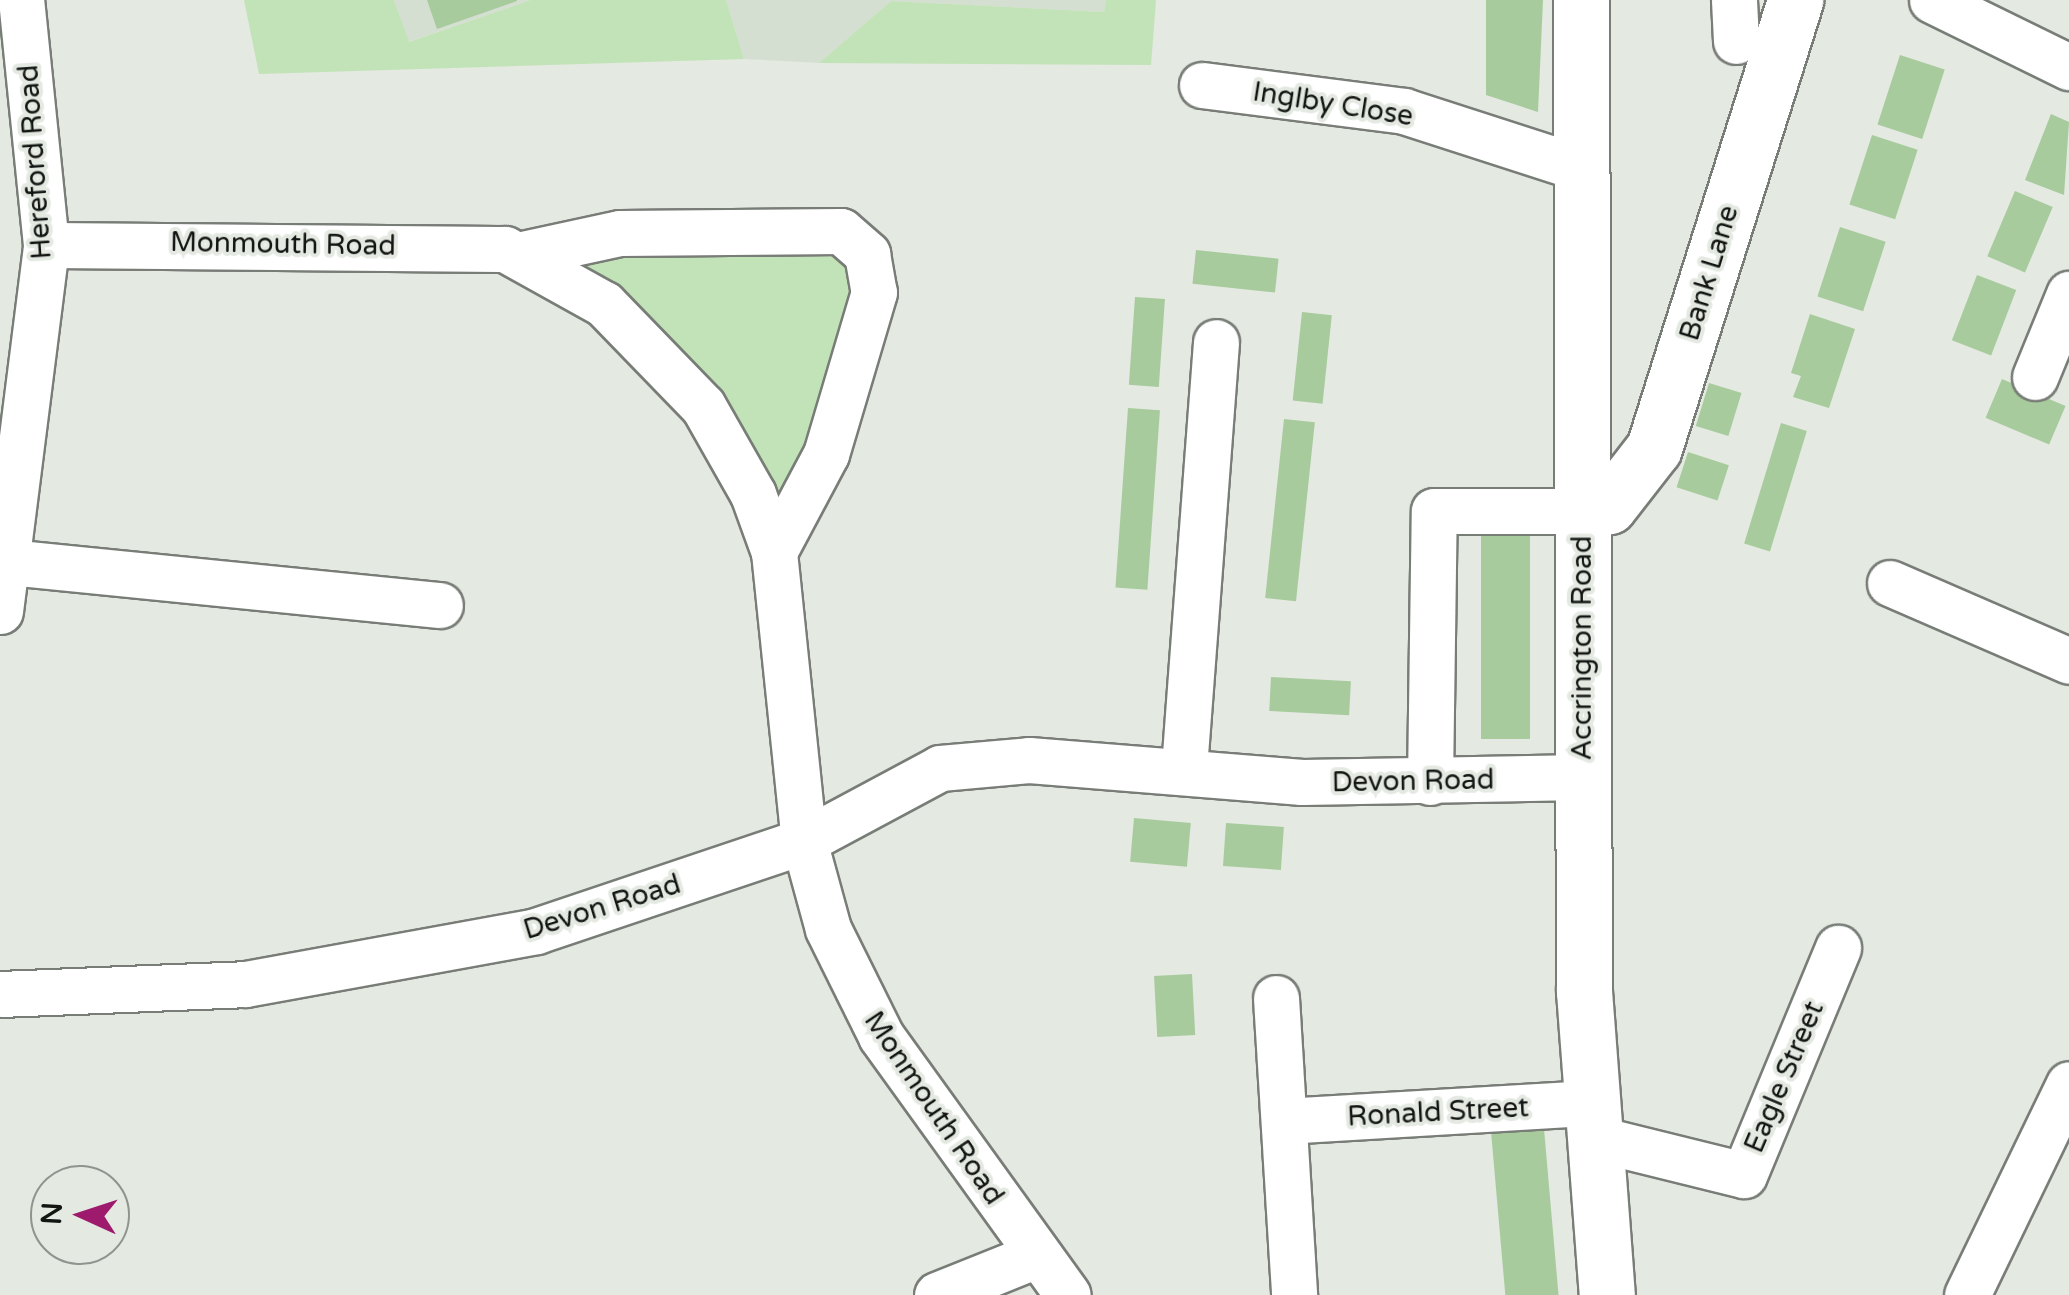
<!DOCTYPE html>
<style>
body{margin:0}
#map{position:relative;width:2069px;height:1295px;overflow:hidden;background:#e4e9e2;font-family:"Varela Round",sans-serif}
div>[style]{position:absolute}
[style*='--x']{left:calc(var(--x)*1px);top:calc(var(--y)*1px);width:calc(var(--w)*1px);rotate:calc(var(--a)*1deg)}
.built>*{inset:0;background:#d5dfd1}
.green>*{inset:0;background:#c2e3b7}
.building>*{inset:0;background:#a7cb9c;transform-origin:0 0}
.roads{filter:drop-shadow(2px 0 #787d77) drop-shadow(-2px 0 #787d77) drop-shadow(0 2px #787d77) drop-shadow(0 -2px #787d77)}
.minor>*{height:45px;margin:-22.5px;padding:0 22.5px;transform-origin:22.5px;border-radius:22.5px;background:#fff}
.major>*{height:55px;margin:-27.5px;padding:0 27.5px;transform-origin:27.5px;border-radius:27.5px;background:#fff}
span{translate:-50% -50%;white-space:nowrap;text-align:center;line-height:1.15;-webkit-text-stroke:8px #e4e9e2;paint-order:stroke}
.street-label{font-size:28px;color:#131513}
.north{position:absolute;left:30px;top:1165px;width:100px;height:100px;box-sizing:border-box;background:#e4e9e2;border:2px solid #90948f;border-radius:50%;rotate:273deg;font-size:28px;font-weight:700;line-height:40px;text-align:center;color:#131513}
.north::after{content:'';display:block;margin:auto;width:35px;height:45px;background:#9d1a6d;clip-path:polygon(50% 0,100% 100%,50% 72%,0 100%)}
</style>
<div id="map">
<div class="built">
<i style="clip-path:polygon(394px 0,530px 0,408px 42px)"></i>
<i style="clip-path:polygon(726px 0,1106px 0,1104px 12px,891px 1px,819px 63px,744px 59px)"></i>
</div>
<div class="green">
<i style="clip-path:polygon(244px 0,394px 0,409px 42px,530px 0,726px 0,744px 59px,259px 74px)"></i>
<i style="clip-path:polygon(1106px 0,1156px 0,1151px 65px,819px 63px,891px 1px,1104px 12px)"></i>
<i style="clip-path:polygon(620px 233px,867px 254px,774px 552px,703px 406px,518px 255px)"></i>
</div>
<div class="building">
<i style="clip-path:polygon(427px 0,517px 0,517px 1px,437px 29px)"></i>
<i style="clip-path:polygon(1486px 0,1543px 0,1538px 112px,1486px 95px)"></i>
<i style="left:1900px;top:55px;width:47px;height:73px;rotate:18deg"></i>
<i style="clip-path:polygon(2051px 114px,2069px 122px,2064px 195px,2025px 180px)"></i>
<i style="left:1872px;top:135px;width:48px;height:73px;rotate:18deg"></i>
<i style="left:2015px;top:191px;width:41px;height:71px;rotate:23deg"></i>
<i style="left:1840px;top:227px;width:48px;height:73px;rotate:18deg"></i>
<i style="left:1196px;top:250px;width:83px;height:34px;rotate:6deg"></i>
<i style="left:1977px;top:275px;width:42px;height:70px;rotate:21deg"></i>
<i style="left:1135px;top:297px;width:30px;height:88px;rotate:4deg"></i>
<i style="left:1302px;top:312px;width:30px;height:89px;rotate:6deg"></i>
<i style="clip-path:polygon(1810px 314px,1855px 329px,1829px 408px,1793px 397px,1801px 376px,1791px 373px)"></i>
<i style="left:2002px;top:379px;width:69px;height:42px;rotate:23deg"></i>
<i style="left:1709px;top:383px;width:34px;height:45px;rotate:17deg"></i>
<i style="left:1128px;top:408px;width:32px;height:180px;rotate:4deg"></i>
<i style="left:1284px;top:419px;width:31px;height:180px;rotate:6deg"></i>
<i style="left:1781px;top:423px;width:27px;height:126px;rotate:17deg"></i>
<i style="left:1688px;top:452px;width:43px;height:37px;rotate:18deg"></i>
<i style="left:1481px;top:533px;width:49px;height:206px"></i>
<i style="left:1271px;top:677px;width:80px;height:34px;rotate:3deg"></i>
<i style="left:1134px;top:818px;width:57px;height:44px;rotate:5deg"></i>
<i style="left:1226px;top:823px;width:58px;height:43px;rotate:4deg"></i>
<i style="left:1192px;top:974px;width:61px;height:38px;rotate:87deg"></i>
<i style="left:1544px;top:1129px;width:167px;height:53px;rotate:85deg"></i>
</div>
<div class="roads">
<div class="minor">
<i style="--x:1734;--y:0;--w:41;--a:87.2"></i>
<i style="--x:1932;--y:0;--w:153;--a:26.1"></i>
<i style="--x:1202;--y:85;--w:204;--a:7.3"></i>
<i style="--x:1404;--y:111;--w:182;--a:17.9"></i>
<i style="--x:46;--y:245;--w:459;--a:0.5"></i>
<i style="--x:505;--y:249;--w:113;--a:29.1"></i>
<i style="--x:604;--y:304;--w:142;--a:45.9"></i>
<i style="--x:703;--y:406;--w:101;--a:60.4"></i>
<i style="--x:753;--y:494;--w:62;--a:70.1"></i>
<i style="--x:774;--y:552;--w:291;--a:84.1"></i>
<i style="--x:804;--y:841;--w:91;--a:74.7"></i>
<i style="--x:828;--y:929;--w:119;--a:63.6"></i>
<i style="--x:881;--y:1036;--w:319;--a:54.2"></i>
<i style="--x:518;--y:255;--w:104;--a:-12.2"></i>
<i style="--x:620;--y:233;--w:221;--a:-0.5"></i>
<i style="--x:841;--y:231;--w:35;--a:41"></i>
<i style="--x:867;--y:254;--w:39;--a:80"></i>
<i style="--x:874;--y:292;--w:169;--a:106.5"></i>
<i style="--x:826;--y:454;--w:111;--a:118"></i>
<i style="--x:2035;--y:377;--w:90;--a:-67.7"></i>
<i style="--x:8;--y:562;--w:434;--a:5.7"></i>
<i style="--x:1890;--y:583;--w:195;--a:23.5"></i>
<i style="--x:0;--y:611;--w:369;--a:-82.8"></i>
<i style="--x:46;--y:245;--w:246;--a:-95.8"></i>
<i style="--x:1184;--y:768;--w:427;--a:-85.7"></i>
<i style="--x:1430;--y:782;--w:271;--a:-89.2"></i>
<i style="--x:1434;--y:511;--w:147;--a:0"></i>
<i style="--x:0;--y:994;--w:245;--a:-2.3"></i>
<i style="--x:245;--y:984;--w:296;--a:-10.3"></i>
<i style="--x:536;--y:931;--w:283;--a:-18.6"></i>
<i style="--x:804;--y:841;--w:154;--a:-28.2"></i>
<i style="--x:940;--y:768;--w:89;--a:-5.1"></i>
<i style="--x:1029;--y:760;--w:274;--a:4.6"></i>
<i style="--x:1302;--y:782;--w:281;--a:-1"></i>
<i style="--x:1276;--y:998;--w:298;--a:86.5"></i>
<i style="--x:1285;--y:1121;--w:308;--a:-3.4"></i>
<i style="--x:1594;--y:1138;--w:154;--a:13.9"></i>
<i style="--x:1744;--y:1175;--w:246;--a:-67.5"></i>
<i style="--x:937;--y:1295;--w:105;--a:-21.9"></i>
<i style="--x:1967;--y:1295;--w:234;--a:-64.2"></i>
</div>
<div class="major">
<i style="--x:1581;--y:0;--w:991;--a:89.83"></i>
<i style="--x:1584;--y:991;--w:305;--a:85.7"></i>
<i style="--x:1581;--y:511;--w:28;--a:-10"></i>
<i style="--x:1609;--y:506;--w:73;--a:-52.2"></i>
<i style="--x:1654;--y:448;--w:470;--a:-72.5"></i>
</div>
</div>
<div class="street-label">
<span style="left:1333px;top:104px;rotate:9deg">Inglby Close</span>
<span style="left:35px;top:162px;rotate:-94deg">Hereford Road</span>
<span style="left:283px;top:244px;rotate:1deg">Monmouth Road</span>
<span style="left:1709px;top:273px;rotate:-73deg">Bank Lane</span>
<span style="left:1582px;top:648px;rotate:-90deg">Accrington Road</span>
<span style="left:1413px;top:781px;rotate:-1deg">Devon Road</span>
<span style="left:602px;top:907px;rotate:-17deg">Devon Road</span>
<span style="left:1784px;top:1077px;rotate:-67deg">Eagle Street</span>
<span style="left:934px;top:1108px;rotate:56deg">Monmouth Road</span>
<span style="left:1438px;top:1112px;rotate:-3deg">Ronald Street</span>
</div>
<div class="north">N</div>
</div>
